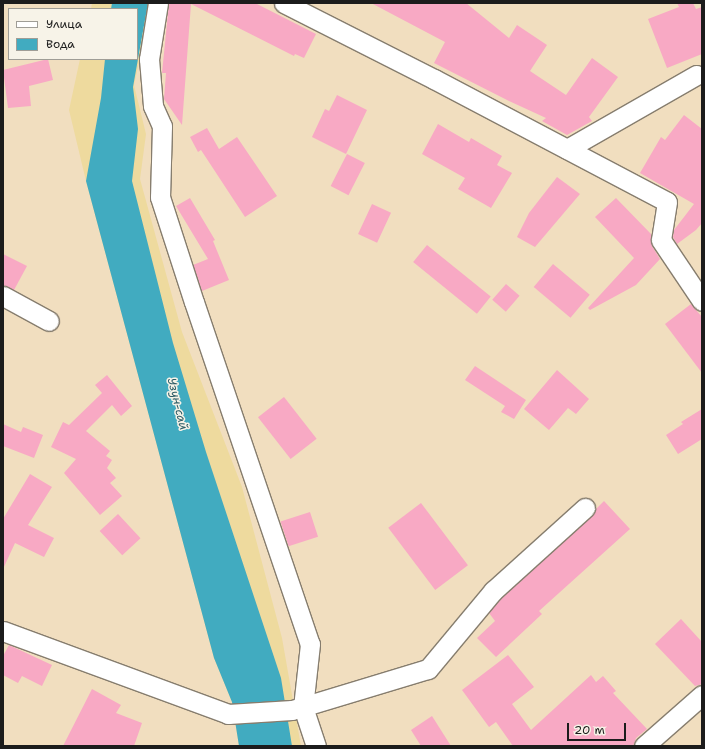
<!DOCTYPE html>
<meta charset="utf-8">
<style>
body{margin:0}
#map{position:relative;width:705px;height:749px;overflow:hidden;background:#f1debf;font-family:"Shantell Sans",sans-serif}
div>[style]{position:absolute}
[style*='--x']{left:calc(var(--x)*1px);top:calc(var(--y)*1px);width:calc(var(--w)*1px);rotate:calc(var(--a)*1deg)}
.sand>*{inset:0;background:#eeda9e}
.water>*{inset:0;background:#41abc0}
.building>*{inset:0;background:#f8a9c4;transform-origin:0 0}
.roads{filter:drop-shadow(1px 0 #867d6e) drop-shadow(-1px 0 #867d6e) drop-shadow(0 1px #867d6e) drop-shadow(0 -1px #867d6e)}
.minor>*{height:19px;margin:-9.5px;padding:0 9.5px;transform-origin:9.5px;border-radius:9.5px;background:#fff}
span{translate:-50% -50%;white-space:nowrap;text-align:center;line-height:1.15;-webkit-text-stroke:3px #f7f3e8;paint-order:stroke}
.water-label{font-size:12px;color:#2d5c66;font-style:italic}
.frame{position:absolute;inset:0;border:4px solid #1c1c1c;pointer-events:none}
.legend{position:absolute;left:8px;top:8px;width:130px;height:52px;box-sizing:border-box;background:#f7f3e8;border:1px solid #9f9d96;margin:0;padding:5px 7px;list-style:none;font-size:12px;color:#1c1c1c}
.legend li{display:flex;align-items:center;gap:8px;height:20px}
.legend b{width:20px;border:1px solid #9f9d96}
.scale{position:absolute;left:567px;top:723px;width:59px;height:18px;box-sizing:border-box;border:2px solid #1c1c1c;border-top:0;padding-left:5px;font-size:12px;line-height:14px;white-space:nowrap;color:#1c1c1c;-webkit-text-stroke:3px #f7f3e8;paint-order:stroke}
</style>
<div id="map">
<div class="sand">
<i style="clip-path:polygon(92px 3px,152px 3px,134px 85px,146px 134px,140px 179px,182px 332px,242px 487px,282px 638px,301px 746px,239px 746px,232px 702px,214px 658px,86px 181px,69px 110px,80px 59px,137px 59px,137px 9px,91px 9px)"></i>
</div>
<div class="water">
<i style="clip-path:polygon(112px 3px,148px 3px,133px 87px,138px 129px,132px 181px,173px 343px,206px 452px,281px 678px,292px 746px,239px 746px,232px 702px,214px 658px,86px 181px,101px 98px,105px 59px,137px 59px,137px 9px,111px 9px)"></i>
</div>
<div class="building">
<i style="clip-path:polygon(169px 3px,255px 3px,316px 34px,304px 58px,295px 54px,294px 56px,191px 4px,182px 125px,164px 99px,166px 73px,162px 73px)"></i>
<i style="clip-path:polygon(371px 3px,466px 3px,509px 38px,517px 25px,547px 45px,530px 71px,566px 95px,592px 58px,618px 77px,589px 117px,592px 121px,567px 135px,542px 121px,546px 118px,509px 101px,434px 63px,445px 42px)"></i>
<i style="clip-path:polygon(677px 3px,693px 3px,696px 9px,702px 7px,702px 54px,667px 68px,648px 19px,679px 7px)"></i>
<i style="clip-path:polygon(48px 59px,53px 80px,29px 86px,31px 106px,8px 108px,3px 70px)"></i>
<i style="clip-path:polygon(337px 95px,367px 110px,346px 154px,312px 137px,325px 109px,329px 111px)"></i>
<i style="clip-path:polygon(684px 115px,702px 129px,702px 223px,696px 230px,677px 244px,673px 237px,674px 230px,694px 204px,640px 173px,661px 137px,665px 140px)"></i>
<i style="clip-path:polygon(438px 124px,469px 142px,471px 138px,502px 156px,497px 165px,512px 173px,491px 208px,458px 189px,465px 178px,422px 154px)"></i>
<i style="clip-path:polygon(207px 128px,219px 149px,237px 137px,277px 196px,245px 217px,201px 150px,198px 152px,190px 137px)"></i>
<i style="left:347px;top:154px;width:20px;height:36px;rotate:27deg"></i>
<i style="clip-path:polygon(557px 177px,580px 194px,535px 247px,517px 237px,529px 213px)"></i>
<i style="clip-path:polygon(190px 198px,215px 240px,213px 241px,229px 280px,202px 291px,193px 265px,208px 259px,176px 206px)"></i>
<i style="clip-path:polygon(616px 198px,651px 234px,652px 246px,660px 259px,636px 285px,590px 310px,588px 308px,634px 258px,595px 217px)"></i>
<i style="left:372px;top:204px;width:21px;height:33px;rotate:25deg"></i>
<i style="left:427px;top:245px;width:82px;height:22px;rotate:39deg"></i>
<i style="clip-path:polygon(3px 254px,27px 266px,14px 290px,3px 285px)"></i>
<i style="left:553px;top:264px;width:48px;height:30px;rotate:40deg"></i>
<i style="left:506px;top:284px;width:18px;height:21px;rotate:41deg"></i>
<i style="clip-path:polygon(691px 304px,702px 317px,702px 373px,665px 324px)"></i>
<i style="clip-path:polygon(475px 366px,526px 400px,514px 419px,501px 412px,505px 406px,465px 380px)"></i>
<i style="clip-path:polygon(557px 370px,589px 399px,576px 414px,568px 408px,549px 430px,524px 409px)"></i>
<i style="clip-path:polygon(107px 375px,132px 406px,121px 416px,112px 405px,86px 431px,110px 451px,106px 456px,112px 460px,107px 468px,116px 478px,110px 483px,122px 496px,100px 515px,64px 473px,76px 459px,51px 447px,63px 422px,69px 425px,102px 393px,95px 385px)"></i>
<i style="left:284px;top:397px;width:53px;height:33px;rotate:52deg"></i>
<i style="clip-path:polygon(702px 409px,702px 439px,678px 454px,666px 435px,683px 424px,681px 422px)"></i>
<i style="clip-path:polygon(3px 424px,21px 432px,23px 427px,43px 435px,34px 458px,3px 446px)"></i>
<i style="clip-path:polygon(30px 474px,52px 487px,28px 525px,54px 538px,44px 557px,15px 543px,3px 569px,3px 519px)"></i>
<i style="clip-path:polygon(604px 501px,630px 529px,539px 611px,542px 614px,496px 657px,477px 638px,495px 621px,489px 613px,501px 599px,592px 516px,596px 509px)"></i>
<i style="left:421px;top:503px;width:78px;height:41px;rotate:53deg"></i>
<i style="left:310px;top:512px;width:26px;height:31px;rotate:72deg"></i>
<i style="left:118px;top:514px;width:33px;height:25px;rotate:47deg"></i>
<i style="clip-path:polygon(681px 619px,702px 642px,702px 684px,695px 686px,655px 644px)"></i>
<i style="clip-path:polygon(9px 645px,52px 665px,42px 686px,22px 676px,18px 683px,3px 675px,3px 656px)"></i>
<i style="clip-path:polygon(508px 655px,534px 687px,512px 704px,531px 730px,591px 675px,596px 682px,603px 676px,616px 691px,613px 693px,647px 729px,636px 738px,633px 746px,513px 746px,496px 722px,489px 727px,462px 690px)"></i>
<i style="clip-path:polygon(92px 689px,121px 705px,116px 713px,142px 723px,134px 746px,63px 746px)"></i>
<i style="clip-path:polygon(432px 716px,451px 746px,421px 746px,411px 730px)"></i>
</div>
<div class="roads">
<div class="minor">
<i style="--x:158;--y:3;--w:57;--a:99.1"></i>
<i style="--x:149;--y:59;--w:47;--a:85.1"></i>
<i style="--x:153;--y:106;--w:22;--a:66"></i>
<i style="--x:162;--y:126;--w:71;--a:91.6"></i>
<i style="--x:160;--y:197;--w:110;--a:72.1"></i>
<i style="--x:194;--y:302;--w:361;--a:71.3"></i>
<i style="--x:310;--y:644;--w:63;--a:96.3"></i>
<i style="--x:303;--y:707;--w:41;--a:71.6"></i>
<i style="--x:284;--y:3;--w:168;--a:26.9"></i>
<i style="--x:434;--y:79;--w:263;--a:27.8"></i>
<i style="--x:667;--y:202;--w:38;--a:99"></i>
<i style="--x:661;--y:240;--w:73;--a:56.1"></i>
<i style="--x:567;--y:149;--w:149;--a:-29.8"></i>
<i style="--x:3;--y:296;--w:52;--a:28.5"></i>
<i style="--x:3;--y:631;--w:240;--a:20.2"></i>
<i style="--x:228;--y:714;--w:64;--a:-3.6"></i>
<i style="--x:292;--y:710;--w:142;--a:-16.8"></i>
<i style="--x:428;--y:669;--w:102;--a:-50.2"></i>
<i style="--x:493;--y:591;--w:124;--a:-42.1"></i>
<i style="--x:644;--y:746;--w:77;--a:-41.3"></i>
</div>
</div>
<div class="water-label">
<span style="left:177px;top:404px;rotate:76deg">Узун-сай</span>
</div>
<div class="frame"></div>
<ul class="legend">
<li><b style="height:5px;background:#fff"></b>Улица</li>
<li><b style="height:11px;background:#41abc0"></b>Вода</li>
</ul>
<div class="scale">20 m</div>
</div>
